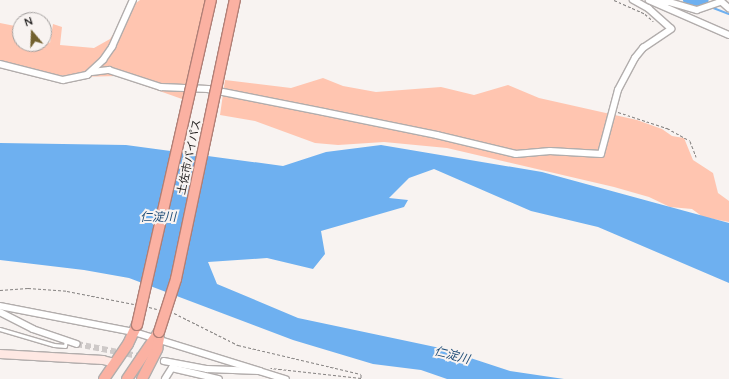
<!DOCTYPE html>
<meta charset="utf-8">
<style>
body{margin:0}
#map{position:relative;width:729px;height:379px;overflow:hidden;background:#f8f3f1;font-family:Quicksand,"Noto Sans JP",sans-serif}
div>[style]{position:absolute}
[style*='--x']{left:calc(var(--x)*1px);top:calc(var(--y)*1px);width:calc(var(--w)*1px);rotate:calc(var(--a)*1deg)}
.green>*{inset:0;background:#ffc5b0}
.water>*{inset:0;background:#6eb0f0}
.stream>*{height:1.5px;margin:-0.75px;padding:0 0.75px;transform-origin:0.75px;border-radius:0.75px;background:#6eb0f0}
.river>*{height:10px;margin:-5px;padding:0 5px;transform-origin:5px;border-radius:5px;background:#6eb0f0}
.street-tunnel>*{height:5.5px;margin-top:-2.75px;transform-origin:0;background:repeating-linear-gradient(90deg,#cec9c8 0 5.5px,transparent 0 8.5px)}
.path>*{height:1px;margin-top:-0.5px;transform-origin:0;background:repeating-linear-gradient(90deg,#858281 0 3px,transparent 0 5px)}
.roads{filter:drop-shadow(1px 0 #b2adac) drop-shadow(-1px 0 #b2adac) drop-shadow(0 1px #b2adac) drop-shadow(0 -1px #b2adac)}
.lane>*{height:2.5px;margin:-1.25px;padding:0 1.25px;transform-origin:1.25px;border-radius:1.25px;background:#fff}
.street>*{height:5.5px;margin:-2.75px;padding:0 2.75px;transform-origin:2.75px;border-radius:2.75px;background:#fff}
.secondary>*{height:8px;margin:-4px;padding:0 4px;transform-origin:4px;border-radius:4px;background:#fee8e3}
.highway>*{height:10px;margin:-5px;padding:0 5px;transform-origin:5px;border-radius:5px;background:#fbb1a2}
.bridges{filter:drop-shadow(1px 0 #b07f76) drop-shadow(-1px 0 #b07f76) drop-shadow(0 1px #b07f76) drop-shadow(0 -1px #b07f76)}
.highway-bridge>*{height:10px;margin:-5px;padding:0 5px;transform-origin:5px;border-radius:5px;background:#fbb1a2}
span{translate:-50% -50%;white-space:nowrap;text-align:center;line-height:1.15;-webkit-text-stroke:4px #f8f3f1;paint-order:stroke}
.street-label{font-size:11px;color:#252323}
.water-label{font-size:12px;color:#1e4c77;font-style:italic}
.north{position:absolute;left:12px;top:12px;width:40px;height:40px;box-sizing:border-box;background:#f8f3f1;border:1px solid #a4a09f;border-radius:50%;rotate:341deg;font-size:11px;font-weight:700;line-height:16px;text-align:center;color:#252323}
.north::after{content:'';display:block;margin:auto;width:14px;height:18px;background:#72612f;clip-path:polygon(50% 0,100% 100%,50% 72%,0 100%)}
</style>
<div id="map">
<div class="green">
<i style="clip-path:polygon(140px 0,205px 0,182px 99px,117px 76px,78px 77px,38px 73px,0 63px,0 23px,20px 27px,20px 44px,44px 44px,44px 39px,50px 43px,53px 24px,62px 27px,60px 45px,94px 48px,110px 39px,132px 6px)"></i>
<i style="clip-path:polygon(323px 78px,343px 86px,376px 92px,441px 87px,474px 95px,508px 85px,539px 98px,637px 120px,662px 129px,672px 136px,684px 138px,693px 160px,713px 173px,718px 193px,729px 201px,729px 222px,703px 217px,692px 209px,670px 207px,649px 197px,614px 187px,447px 148px,384px 142px,338px 145px,315px 143px,255px 121px,220px 115px,225px 80px,291px 88px)"></i>
</div>
<div class="water">
<i style="clip-path:polygon(0 143px,126px 145px,283px 166px,326px 152px,381px 145px,542px 172px,729px 223px,729px 283px,598px 227px,531px 211px,434px 169px,409px 178px,389px 198px,408px 200px,404px 207px,321px 231px,325px 254px,313px 269px,267px 258px,208px 262px,217px 284px,298px 318px,440px 348px,510px 371px,564px 379px,447px 379px,421px 370px,373px 364px,293px 340px,129px 278px,84px 270px,0 260px)"></i>
</div>
<div class="stream">
<i style="--x:700;--y:2;--w:7;--a:27"></i>
<i style="--x:711;--y:7;--w:19;--a:21"></i>
</div>
<div class="river">
<i style="--x:688;--y:0;--w:12;--a:9"></i>
<i style="--x:700;--y:2;--w:4;--a:-27"></i>
</div>
<div class="street-tunnel">
<i style="--x:77;--y:344;--w:89;--a:11.1"></i>
</div>
<div class="path">
<i style="--x:614;--y:0;--w:34;--a:24"></i>
<i style="--x:645;--y:14;--w:11;--a:41"></i>
<i style="--x:618;--y:112;--w:52;--a:18.1"></i>
<i style="--x:667;--y:128;--w:26;--a:29"></i>
<i style="--x:690;--y:141;--w:17;--a:69"></i>
<i style="--x:0;--y:290;--w:28;--a:-4"></i>
<i style="--x:28;--y:288;--w:39;--a:4"></i>
<i style="--x:67;--y:291;--w:68;--a:11"></i>
<i style="--x:149;--y:307;--w:8;--a:14"></i>
<i style="--x:174;--y:313;--w:72;--a:26.6"></i>
<i style="--x:238;--y:345;--w:126;--a:13.3"></i>
<i style="--x:361;--y:374;--w:4;--a:90"></i>
<i style="--x:361;--y:378;--w:91;--a:-173.7"></i>
</div>
<div class="roads">
<div class="lane">
<i style="--x:0;--y:329;--w:56;--a:16.5"></i>
<i style="--x:54;--y:345;--w:11;--a:5"></i>
<i style="--x:65;--y:346;--w:6;--a:-81"></i>
</div>
<div class="street">
<i style="--x:649;--y:0;--w:87;--a:23.6"></i>
<i style="--x:720;--y:0;--w:12;--a:42"></i>
<i style="--x:657;--y:3;--w:12;--a:-5"></i>
<i style="--x:669;--y:2;--w:29;--a:16"></i>
<i style="--x:697;--y:10;--w:24;--a:-19"></i>
<i style="--x:0;--y:64;--w:65;--a:14.3"></i>
<i style="--x:63;--y:80;--w:25;--a:-12"></i>
<i style="--x:87;--y:75;--w:22;--a:-43"></i>
<i style="--x:103;--y:60;--w:16;--a:-55"></i>
<i style="--x:112;--y:47;--w:51;--a:-65.9"></i>
<i style="--x:92;--y:72;--w:17;--a:-7"></i>
<i style="--x:109;--y:70;--w:55;--a:18.1"></i>
<i style="--x:161;--y:87;--w:47;--a:2.4"></i>
<i style="--x:208;--y:89;--w:118;--a:11.2"></i>
<i style="--x:324;--y:112;--w:115;--a:11.5"></i>
<i style="--x:437;--y:135;--w:81;--a:13.5"></i>
<i style="--x:516;--y:154;--w:34;--a:-5"></i>
<i style="--x:550;--y:151;--w:51;--a:3.4"></i>
<i style="--x:601;--y:154;--w:66;--a:-75.1"></i>
<i style="--x:618;--y:90;--w:36;--a:-62"></i>
<i style="--x:635;--y:58;--w:13;--a:-51"></i>
<i style="--x:643;--y:48;--w:34;--a:-34"></i>
<i style="--x:671;--y:29;--w:30;--a:-138"></i>
<i style="--x:649;--y:9;--w:18;--a:-151"></i>
<i style="--x:0;--y:306;--w:136;--a:11"></i>
<i style="--x:134;--y:332;--w:132;--a:17.2"></i>
<i style="--x:0;--y:312;--w:37;--a:27"></i>
<i style="--x:33;--y:329;--w:46;--a:18.8"></i>
<i style="--x:164;--y:361;--w:44;--a:10.5"></i>
<i style="--x:207;--y:369;--w:52;--a:2.2"></i>
<i style="--x:259;--y:371;--w:28;--a:17"></i>
<i style="--x:172;--y:368;--w:48;--a:13.2"></i>
<i style="--x:165;--y:379;--w:15;--a:-58"></i>
</div>
<div class="secondary">
<i style="--x:0;--y:354;--w:103;--a:3.3"></i>
<i style="--x:103;--y:360;--w:11;--a:15"></i>
</div>
<div class="highway">
<i style="--x:104;--y:379;--w:42;--a:-55.6"></i>
<i style="--x:128;--y:344;--w:21;--a:-65"></i>
<i style="--x:127;--y:379;--w:57;--a:-55.8"></i>
<i style="--x:142;--y:379;--w:34;--a:-63"></i>
<i style="--x:157;--y:349;--w:11;--a:-80"></i>
</div>
</div>
<div class="bridges">
<div class="highway-bridge">
<i style="--x:137;--y:325;--w:333;--a:-77.2"></i>
<i style="--x:159;--y:332;--w:56;--a:-72.2"></i>
<i style="--x:176;--y:279;--w:285;--a:-78.1"></i>
</div>
</div>
<div class="street-label">
<span style="left:189px;top:157px;rotate:-78deg">土佐市バイパス</span>
</div>
<div class="water-label">
<span style="left:158px;top:217px">仁淀川</span>
<span style="left:452px;top:355px;rotate:14deg">仁淀川</span>
</div>
<div class="north">N</div>
</div>
